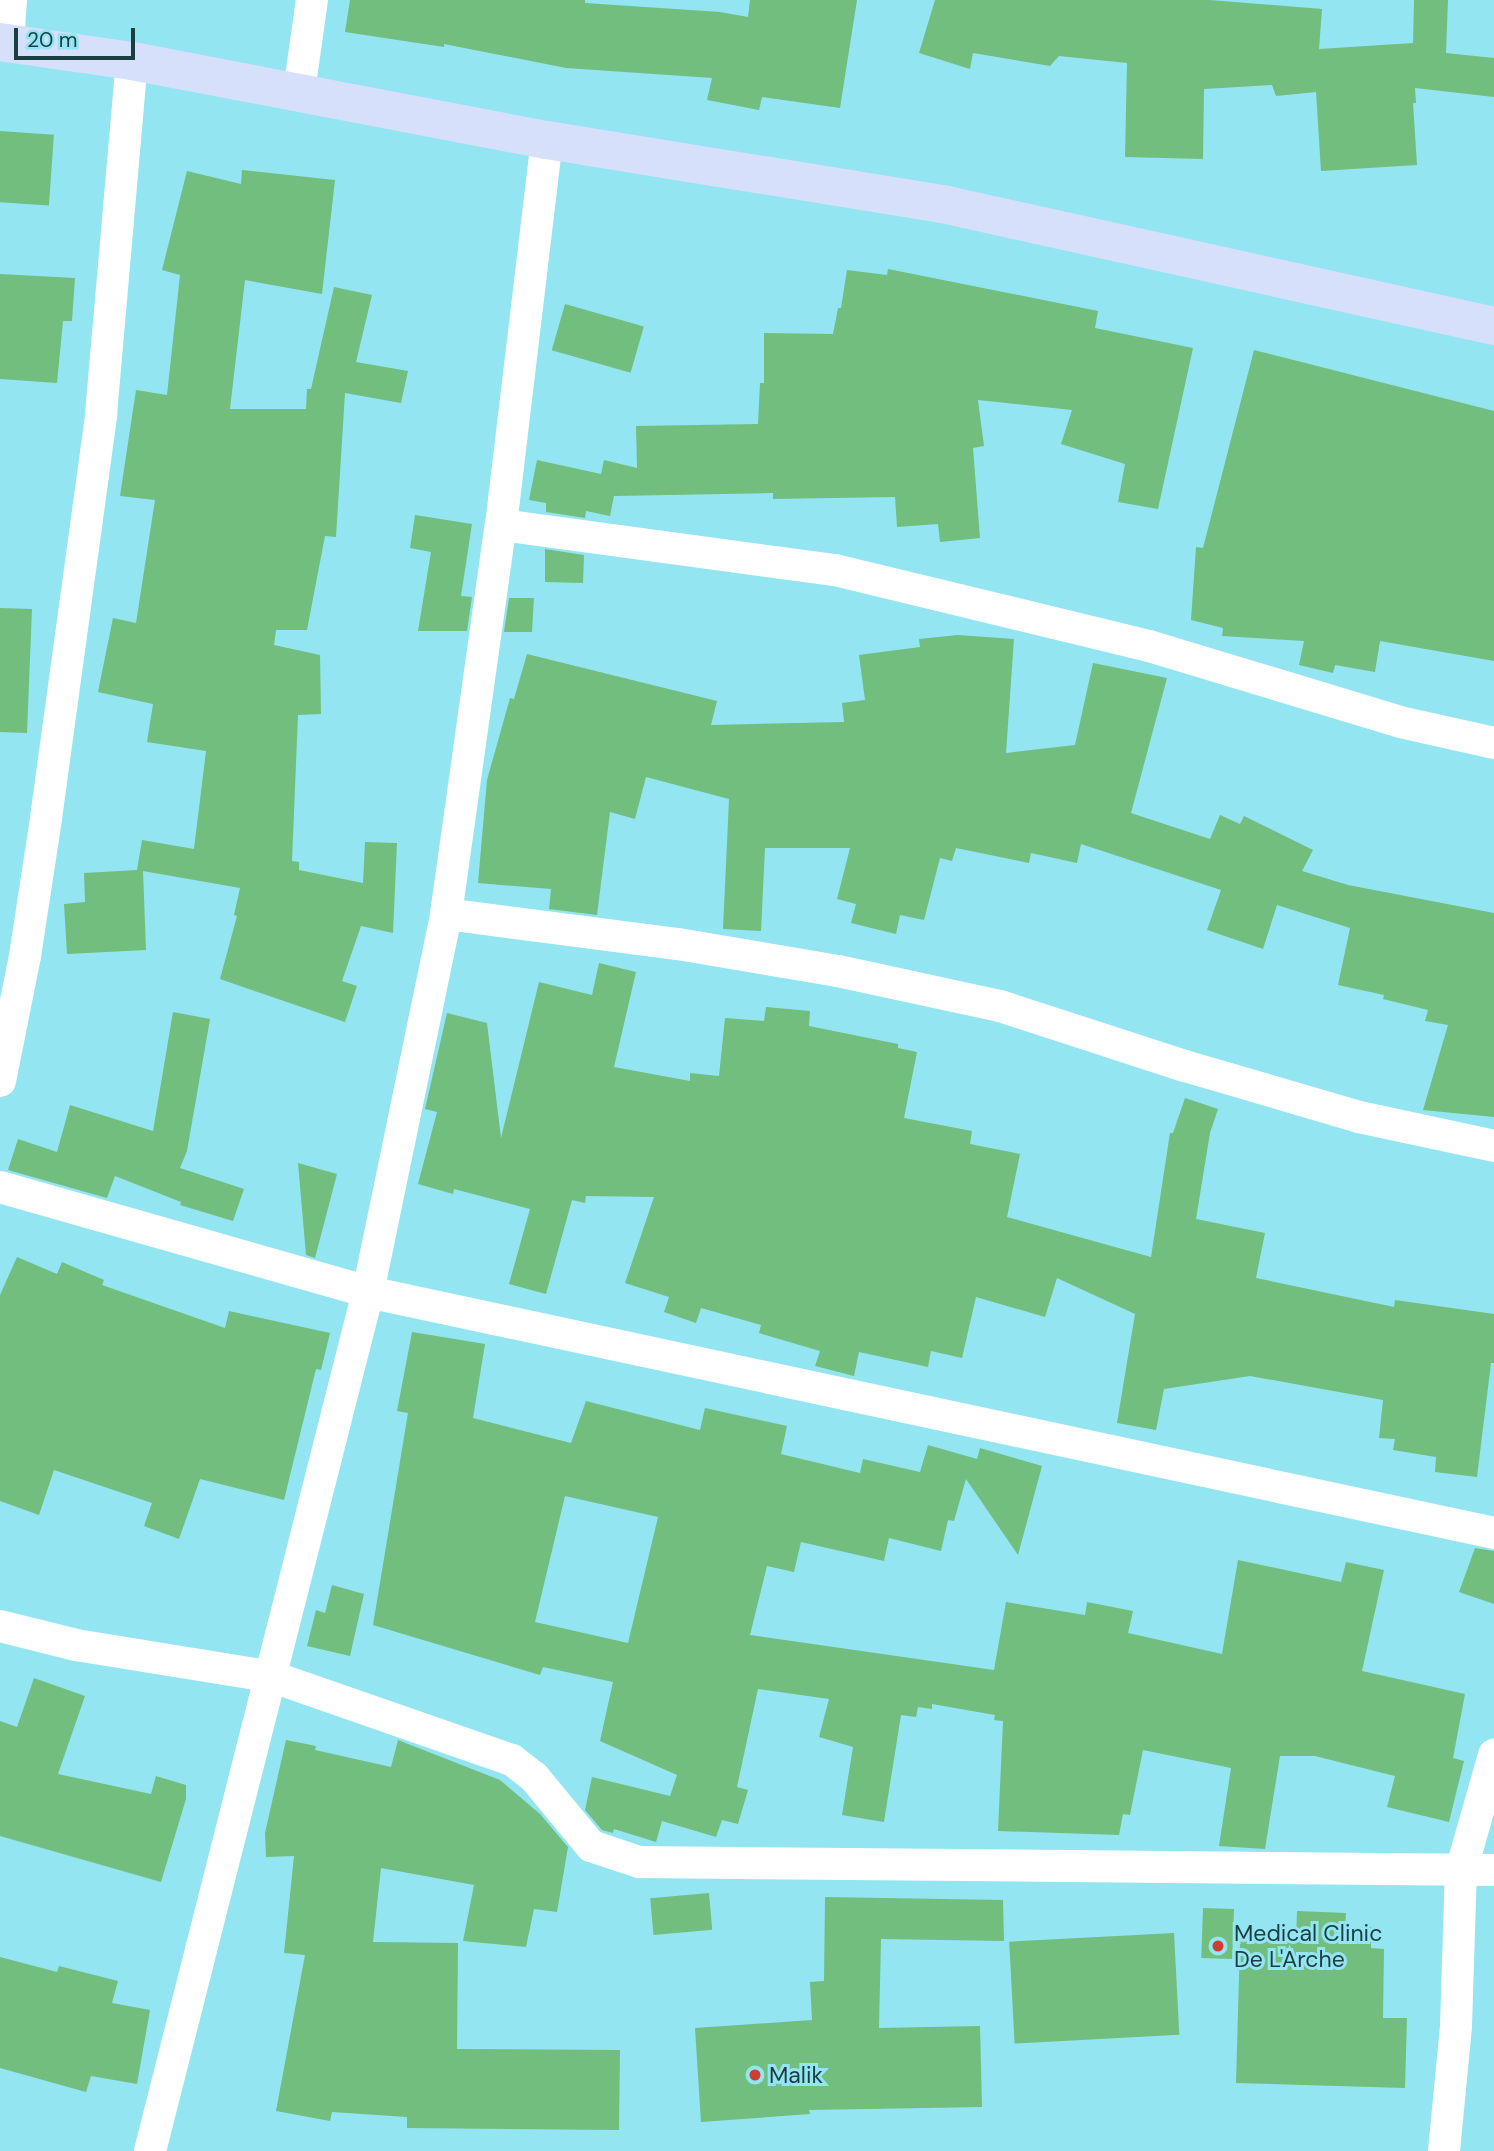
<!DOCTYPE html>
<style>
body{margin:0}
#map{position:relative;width:1494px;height:2151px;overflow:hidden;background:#93e5f2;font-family:"DM Sans",sans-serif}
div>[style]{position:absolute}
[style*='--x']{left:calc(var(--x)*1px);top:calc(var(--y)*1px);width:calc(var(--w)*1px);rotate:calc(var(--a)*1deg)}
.building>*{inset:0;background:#71be7e;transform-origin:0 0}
.street>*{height:32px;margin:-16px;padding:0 16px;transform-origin:16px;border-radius:16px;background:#fff}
.secondary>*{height:38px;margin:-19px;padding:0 19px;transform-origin:19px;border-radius:19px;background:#d7e0fa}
.dots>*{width:19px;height:19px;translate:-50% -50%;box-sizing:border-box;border:4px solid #93e5f2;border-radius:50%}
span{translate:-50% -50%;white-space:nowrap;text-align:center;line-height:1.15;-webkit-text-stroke:6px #93e5f2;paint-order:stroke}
.poi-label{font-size:23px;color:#1b3e43}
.left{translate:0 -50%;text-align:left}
.scale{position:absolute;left:14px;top:28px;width:121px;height:32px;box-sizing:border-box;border:4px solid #1b3e43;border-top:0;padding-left:9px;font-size:21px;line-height:24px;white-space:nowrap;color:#1b3e43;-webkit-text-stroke:5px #93e5f2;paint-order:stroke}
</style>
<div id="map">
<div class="building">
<i style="clip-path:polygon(350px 0,585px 0,585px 3px,720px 12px,748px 17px,750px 0,857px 0,840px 108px,762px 97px,759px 110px,707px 100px,712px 78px,566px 68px,444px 44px,444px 47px,345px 32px)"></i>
<i style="clip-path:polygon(935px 0,1210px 0,1322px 9px,1319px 49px,1413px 43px,1414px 0,1448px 0,1446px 53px,1494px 58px,1494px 97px,1415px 88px,1416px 103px,1413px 103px,1417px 165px,1321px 171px,1316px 92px,1276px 96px,1272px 85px,1204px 89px,1203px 159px,1125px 157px,1127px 63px,1059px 56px,1050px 66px,973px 53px,970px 69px,919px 53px)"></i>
<i style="left:0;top:131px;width:54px;height:71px;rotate:4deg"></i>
<i style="clip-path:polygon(242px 170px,335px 180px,322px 294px,245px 280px,230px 409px,306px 409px,307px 389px,311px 389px,334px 287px,372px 295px,356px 362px,408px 371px,401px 403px,345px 393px,336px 537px,325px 536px,307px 630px,276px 630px,274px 645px,320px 655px,321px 714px,298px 715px,292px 861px,299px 862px,299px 870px,363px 883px,365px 842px,397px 843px,393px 933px,361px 926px,342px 981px,357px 986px,345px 1022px,220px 979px,237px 916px,234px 915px,240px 888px,143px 871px,146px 950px,67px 954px,64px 904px,85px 902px,84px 873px,137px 870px,142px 840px,194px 849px,206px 751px,147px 742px,153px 704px,98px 692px,113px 618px,136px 623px,155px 500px,120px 496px,136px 390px,167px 395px,180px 275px,162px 270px,187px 171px,241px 184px)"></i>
<i style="clip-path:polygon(888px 269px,1098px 311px,1095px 328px,1193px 348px,1158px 509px,1118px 502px,1125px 464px,1061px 444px,1072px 410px,978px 400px,984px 446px,973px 448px,980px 538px,940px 542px,938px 524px,897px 527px,895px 497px,773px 499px,773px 493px,614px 496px,610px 516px,586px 511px,585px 518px,546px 512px,546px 503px,529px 500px,537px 460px,601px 474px,604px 460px,637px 468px,636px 426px,758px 424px,760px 383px,764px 383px,764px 333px,833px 334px,838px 308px,841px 308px,847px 270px,887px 275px)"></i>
<i style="clip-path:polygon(0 274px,75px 278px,72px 321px,63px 321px,57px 383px,0 379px)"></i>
<i style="left:565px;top:304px;width:82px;height:48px;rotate:16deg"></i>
<i style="clip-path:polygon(1254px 350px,1494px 411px,1494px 661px,1380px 641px,1375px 672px,1335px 665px,1333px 673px,1299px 665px,1304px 641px,1222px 636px,1223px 628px,1191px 620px,1196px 547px,1203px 548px)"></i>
<i style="clip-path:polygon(415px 515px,472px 524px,461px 596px,472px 597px,467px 631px,418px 631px,431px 552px,410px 548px)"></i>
<i style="clip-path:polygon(545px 549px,584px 555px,583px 583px,545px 582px)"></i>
<i style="clip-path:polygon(509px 598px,534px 598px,532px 632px,504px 632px)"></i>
<i style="clip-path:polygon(0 608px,32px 609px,27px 733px,0 732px)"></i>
<i style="clip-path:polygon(958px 635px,1014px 639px,1006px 753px,1075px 745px,1093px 663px,1167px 678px,1131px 813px,1210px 839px,1220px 815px,1240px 824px,1244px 816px,1313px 850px,1302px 871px,1348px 885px,1494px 913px,1494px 1117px,1423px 1110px,1448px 1025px,1425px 1021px,1428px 1010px,1383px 999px,1384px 995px,1338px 985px,1350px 928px,1277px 905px,1263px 949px,1207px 930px,1221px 890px,1081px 844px,1077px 863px,1031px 853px,1029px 863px,956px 848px,952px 861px,940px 858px,924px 920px,900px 915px,896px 934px,851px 923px,856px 904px,837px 899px,850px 848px,765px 848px,761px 931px,723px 929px,729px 799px,646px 777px,635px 819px,610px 812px,597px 915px,549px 909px,551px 889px,478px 883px,487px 780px,510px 698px,514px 699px,527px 654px,717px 701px,711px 725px,844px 722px,842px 703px,865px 700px,859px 655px,920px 647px,919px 639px)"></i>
<i style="clip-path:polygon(599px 963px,636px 972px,614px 1067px,690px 1081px,690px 1073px,719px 1076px,725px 1018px,764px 1021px,766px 1007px,810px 1011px,809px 1026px,898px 1044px,898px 1048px,917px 1052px,904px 1118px,972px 1131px,970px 1144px,1020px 1154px,1007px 1217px,1151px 1257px,1170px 1133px,1173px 1133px,1185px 1098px,1218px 1109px,1210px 1133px,1196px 1219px,1265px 1233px,1256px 1278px,1394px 1307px,1395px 1300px,1494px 1314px,1494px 1363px,1491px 1363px,1477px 1477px,1435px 1472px,1436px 1457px,1393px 1450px,1395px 1439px,1379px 1438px,1383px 1400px,1250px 1376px,1164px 1389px,1156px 1430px,1117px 1423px,1135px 1314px,1057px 1278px,1045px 1317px,976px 1297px,962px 1358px,931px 1351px,928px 1367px,859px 1352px,854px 1376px,815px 1366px,820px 1351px,759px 1333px,761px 1325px,701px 1308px,696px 1323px,664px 1312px,669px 1297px,625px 1283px,654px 1197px,586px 1196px,585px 1203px,572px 1200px,546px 1294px,509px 1284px,530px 1209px,454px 1189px,453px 1194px,418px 1184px,437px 1112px,425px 1109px,447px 1013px,487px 1023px,501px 1138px,539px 982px,592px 995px)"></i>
<i style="clip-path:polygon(173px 1012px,210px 1019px,187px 1151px,180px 1168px,244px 1189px,233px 1221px,180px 1205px,181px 1202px,115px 1176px,107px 1198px,8px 1170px,18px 1139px,57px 1152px,70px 1105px,153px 1131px)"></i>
<i style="clip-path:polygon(298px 1163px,337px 1174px,315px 1258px,306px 1255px)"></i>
<i style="clip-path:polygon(17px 1257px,57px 1274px,62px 1262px,104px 1280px,102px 1285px,225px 1328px,229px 1311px,330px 1333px,321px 1370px,316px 1369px,284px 1500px,200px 1479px,179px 1539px,144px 1526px,152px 1503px,54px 1470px,39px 1515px,0 1501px,0 1295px)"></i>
<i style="clip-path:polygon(evenodd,412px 1332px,485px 1344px,473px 1418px,571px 1443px,586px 1401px,700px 1430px,705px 1408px,787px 1426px,781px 1454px,860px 1473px,863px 1459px,920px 1472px,928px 1445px,977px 1459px,980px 1448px,1042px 1466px,1018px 1555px,966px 1479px,954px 1521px,948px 1520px,941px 1551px,889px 1538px,884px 1561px,801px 1542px,794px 1572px,767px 1566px,750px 1635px,994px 1670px,1006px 1602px,1085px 1615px,1087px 1602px,1133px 1611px,1128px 1633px,1222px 1654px,1238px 1560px,1341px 1582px,1346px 1562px,1384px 1570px,1362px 1671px,1465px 1694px,1453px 1758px,1464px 1761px,1449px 1822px,1387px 1807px,1395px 1776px,1315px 1756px,1280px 1756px,1265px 1849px,1219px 1846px,1231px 1768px,1143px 1750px,1130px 1815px,1123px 1814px,1119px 1835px,998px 1831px,1003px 1721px,994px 1720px,995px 1715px,932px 1704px,932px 1709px,918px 1707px,916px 1717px,901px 1715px,884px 1822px,842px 1815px,853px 1747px,819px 1737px,829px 1699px,758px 1689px,737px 1787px,748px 1790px,738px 1824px,722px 1820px,716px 1837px,662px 1821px,656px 1842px,614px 1829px,613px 1833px,602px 1830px,585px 1810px,592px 1777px,670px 1796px,677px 1775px,600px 1741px,613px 1682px,543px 1667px,540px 1675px,373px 1625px,408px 1413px,397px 1411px,412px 1332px,565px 1496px,658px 1517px,628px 1643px,535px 1622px,565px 1496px)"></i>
<i style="clip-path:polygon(1475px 1548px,1494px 1551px,1494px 1604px,1459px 1592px)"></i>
<i style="clip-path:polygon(332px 1585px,364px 1594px,350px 1656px,307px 1646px,316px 1610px,325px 1613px)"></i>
<i style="clip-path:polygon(34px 1678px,85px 1696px,58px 1774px,151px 1794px,156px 1776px,186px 1785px,186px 1799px,161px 1882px,0 1836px,0 1721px,17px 1727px)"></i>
<i style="clip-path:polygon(286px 1740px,316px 1746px,315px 1750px,391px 1767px,398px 1740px,500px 1780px,540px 1814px,568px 1847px,557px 1912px,534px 1909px,526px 1947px,463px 1941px,474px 1885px,381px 1868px,373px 1942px,458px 1943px,457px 2049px,620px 2050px,619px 2130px,407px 2128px,407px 2117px,332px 2112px,330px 2121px,276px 2111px,305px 1955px,284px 1953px,294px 1856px,266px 1857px,265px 1833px)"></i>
<i style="left:709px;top:1893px;width:37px;height:59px;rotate:85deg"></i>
<i style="clip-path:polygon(825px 1897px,1003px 1900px,1004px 1941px,881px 1939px,879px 2028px,980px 2026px,982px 2107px,809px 2110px,810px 2114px,701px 2122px,695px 2028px,812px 2020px,810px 1982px,824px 1981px)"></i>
<i style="left:1203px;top:1908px;width:31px;height:50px;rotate:2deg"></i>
<i style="clip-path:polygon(1297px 1911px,1346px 1913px,1345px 1927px,1371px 1927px,1371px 1948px,1384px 1949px,1383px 2018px,1407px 2018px,1405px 2088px,1236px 2083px,1240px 1941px,1296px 1941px)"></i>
<i style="left:1174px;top:1933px;width:102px;height:165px;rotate:87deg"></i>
<i style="clip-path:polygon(0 1957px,57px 1972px,59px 1966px,118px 1981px,112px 2003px,150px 2010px,137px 2084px,91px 2076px,86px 2092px,0 2068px)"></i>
</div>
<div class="street">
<i style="--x:8;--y:43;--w:43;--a:-86"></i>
<i style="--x:299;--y:92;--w:93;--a:-82"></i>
<i style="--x:501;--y:525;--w:337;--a:7.7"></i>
<i style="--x:835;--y:570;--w:323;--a:13.6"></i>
<i style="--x:1149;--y:646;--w:262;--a:16.8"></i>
<i style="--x:1400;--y:722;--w:96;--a:12.6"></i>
<i style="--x:446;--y:914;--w:234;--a:7.4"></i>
<i style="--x:678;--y:944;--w:162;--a:9.6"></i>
<i style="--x:838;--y:971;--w:166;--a:12.2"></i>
<i style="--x:1000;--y:1006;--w:194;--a:18"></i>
<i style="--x:1185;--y:1066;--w:181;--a:16.3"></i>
<i style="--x:1359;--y:1117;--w:138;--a:12.1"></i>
<i style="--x:0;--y:1081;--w:127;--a:-78.7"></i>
<i style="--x:25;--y:956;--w:140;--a:-81.3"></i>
<i style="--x:46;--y:818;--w:408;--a:-82.2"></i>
<i style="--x:101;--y:414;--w:354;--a:-85"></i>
<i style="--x:0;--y:1187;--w:383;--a:15.9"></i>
<i style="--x:368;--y:1292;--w:1152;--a:12.08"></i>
<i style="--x:0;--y:1626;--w:78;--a:14"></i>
<i style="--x:76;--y:1645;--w:200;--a:9.2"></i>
<i style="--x:273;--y:1677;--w:253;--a:19.2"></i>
<i style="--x:512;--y:1760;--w:28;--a:38"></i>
<i style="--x:534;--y:1777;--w:89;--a:50.4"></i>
<i style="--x:591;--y:1846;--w:51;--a:18.4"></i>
<i style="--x:639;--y:1862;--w:855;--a:0.54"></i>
<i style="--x:150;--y:2151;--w:886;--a:-75.76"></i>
<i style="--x:368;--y:1292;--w:386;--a:-78.3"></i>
<i style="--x:446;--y:914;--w:393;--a:-82"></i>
<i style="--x:501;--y:525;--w:388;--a:-83.2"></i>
<i style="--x:1444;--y:2151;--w:126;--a:-84.5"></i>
<i style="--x:1456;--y:2026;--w:155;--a:-88.2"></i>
<i style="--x:1461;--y:1871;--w:121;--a:-74.1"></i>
</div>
<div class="secondary">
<i style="--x:0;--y:42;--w:133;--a:8.2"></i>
<i style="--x:132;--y:61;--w:422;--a:10.8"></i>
<i style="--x:547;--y:140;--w:405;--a:9.2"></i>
<i style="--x:947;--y:205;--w:560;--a:12.47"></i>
</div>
<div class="dots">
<i style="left:1218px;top:1946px;background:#cb3e34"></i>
<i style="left:755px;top:2075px;background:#cb3e34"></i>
</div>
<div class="poi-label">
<span class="left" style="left:1234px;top:1946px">Medical Clinic<br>De L'Arche</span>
<span class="left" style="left:769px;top:2075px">Malik</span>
</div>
<div class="scale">20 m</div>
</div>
